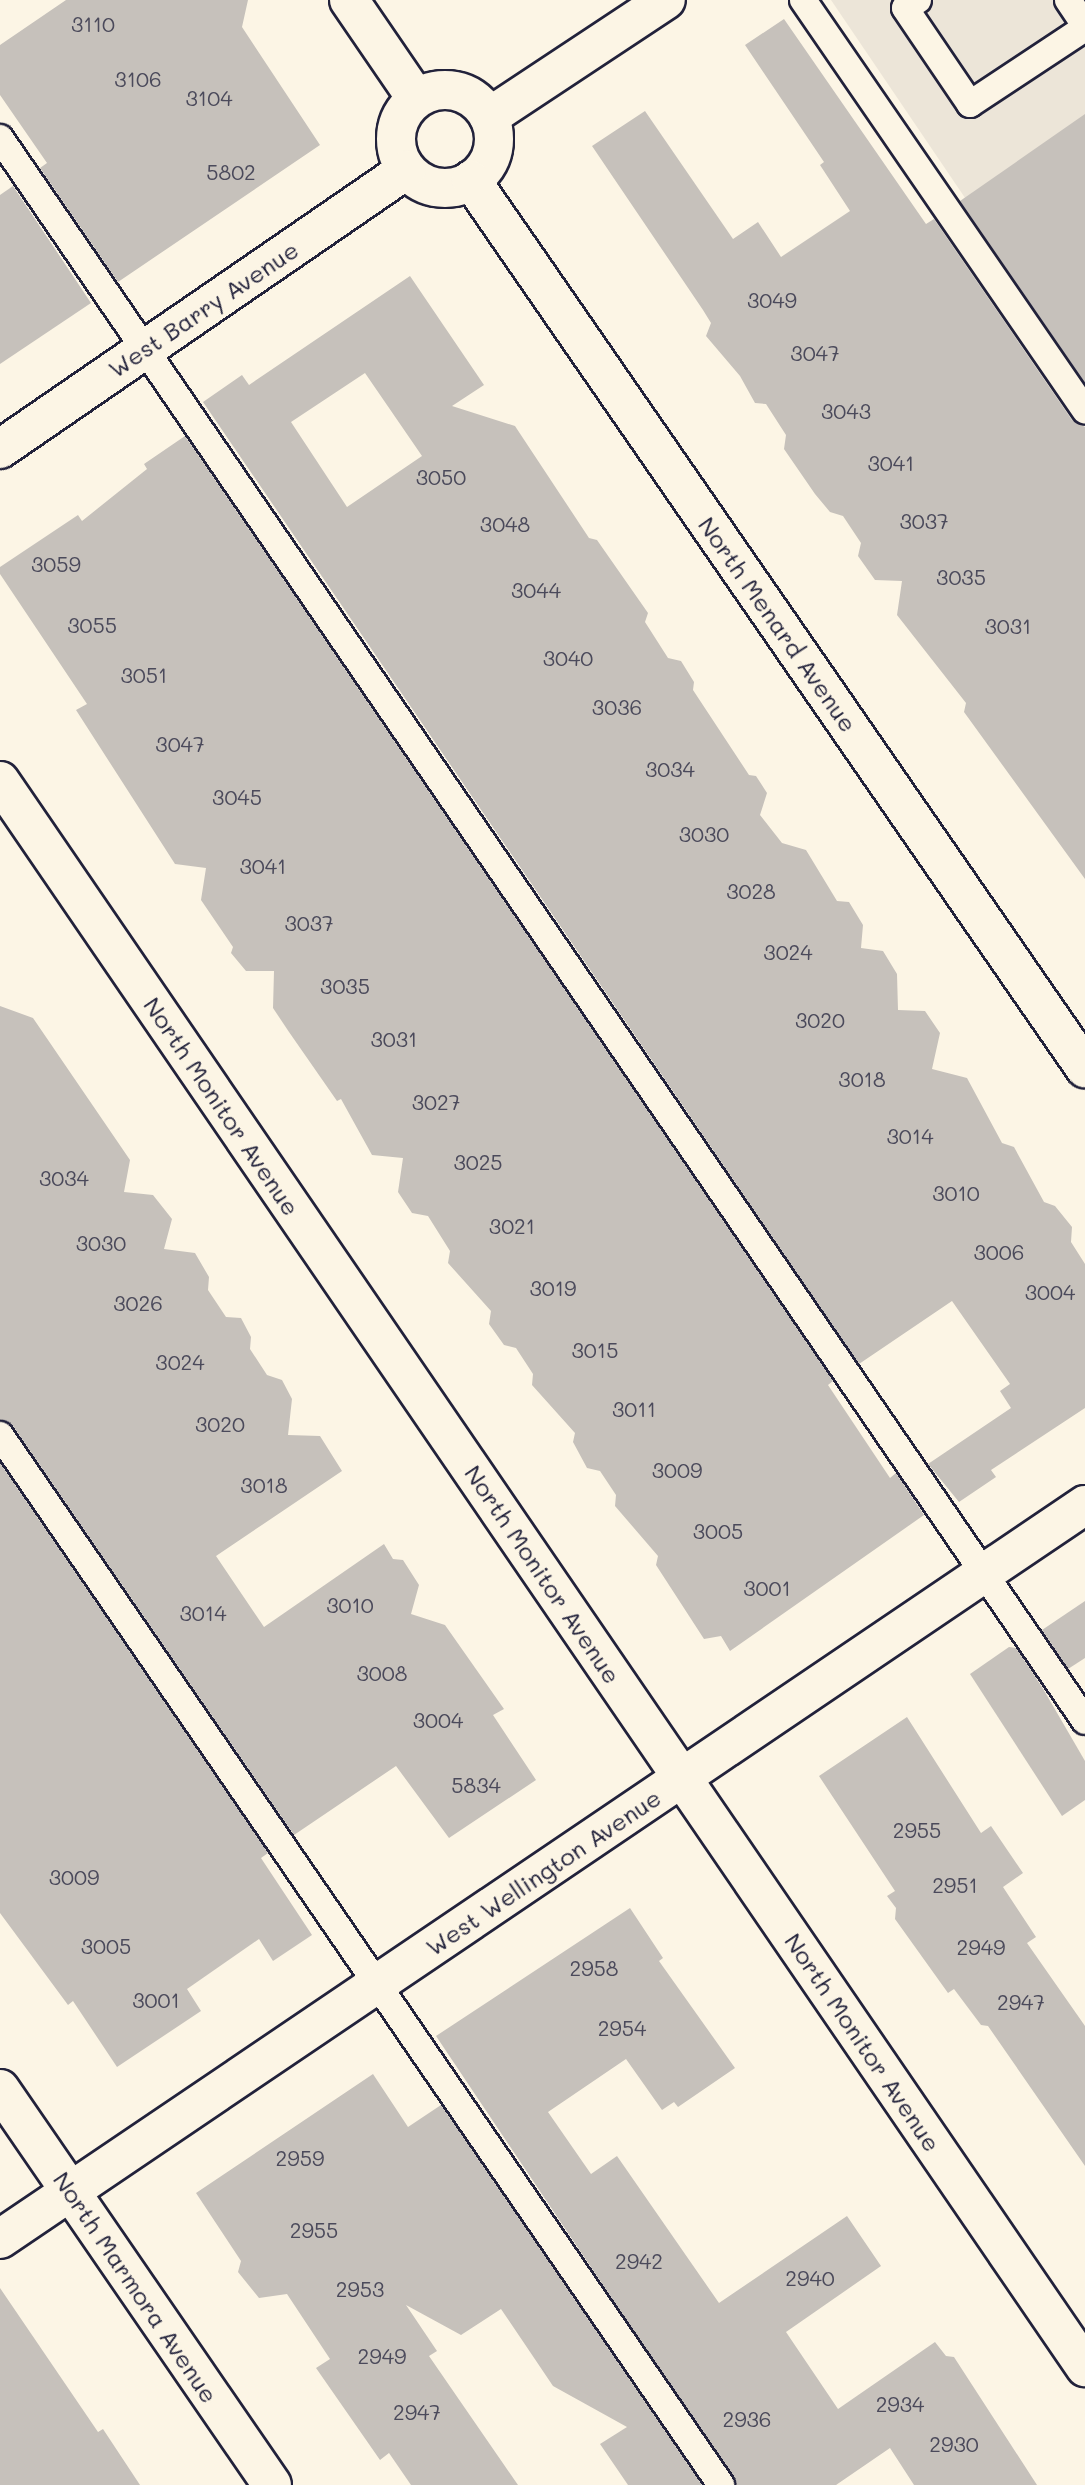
<!DOCTYPE html>
<style>
body{margin:0}
#map{position:relative;width:1085px;height:2485px;overflow:hidden;background:#fcf5e5;font-family:Mali,sans-serif}
div>[style]{position:absolute}
[style*='--x']{left:calc(var(--x)*1px);top:calc(var(--y)*1px);width:calc(var(--w)*1px);rotate:calc(var(--a)*1deg)}
.built>*{inset:0;background:#ece5d8}
.building>*{inset:0;background:#c6c1bb}
.roads{filter:drop-shadow(2px 0 #22223b) drop-shadow(-2px 0 #22223b) drop-shadow(0 2px #22223b) drop-shadow(0 -2px #22223b)}
.service>*{height:26px;margin:-13px;padding:0 13px;transform-origin:13px;border-radius:13px;background:#fcf5e5}
.minor>*{height:38px;margin:-19px;padding:0 19px;transform-origin:19px;border-radius:19px;background:#fcf5e5}
.minor>.ring{margin:-19px;padding:0;box-sizing:content-box;background:none;border:38px solid #fcf5e5;border-radius:50%}
span{translate:-50% -50%;white-space:nowrap;text-align:center;line-height:1.15;-webkit-text-stroke:5px #fcf5e5;paint-order:stroke}
.number-label{font-size:21px;color:#4b4a5b}
.number-label span{-webkit-text-stroke-width:0}
.street-label{font-size:24px;color:#22223b}
</style>
<div id="map">
<div class="built">
<i style="clip-path:polygon(831px 0,1085px 0,1085px 375px)"></i>
</div>
<div class="building">
<i style="clip-path:polygon(66px 0,248px 0,242px 27px,320px 145px,118px 282px,40px 168px,47px 163px,0 95px,0 45px)"></i>
<i style="clip-path:polygon(784px 19px,926px 224px,934px 219px,1072px 420px,1085px 427px,1085px 879px,964px 712px,966px 703px,897px 615px,902px 581px,875px 580px,858px 556px,861px 543px,843px 516px,830px 512px,815px 494px,784px 449px,786px 435px,766px 404px,755px 403px,740px 376px,706px 336px,711px 323px,703px 310px,592px 146px,645px 111px,733px 239px,758px 222px,781px 257px,850px 211px,820px 165px,824px 162px,745px 45px)"></i>
<i style="clip-path:polygon(1085px 114px,1085px 383px,960px 201px)"></i>
<i style="clip-path:polygon(13px 186px,91px 303px,0 364px,0 195px)"></i>
<i style="clip-path:polygon(evenodd,410px 276px,484px 385px,452px 406px,515px 426px,589px 538px,597px 540px,648px 613px,645px 622px,668px 658px,681px 661px,694px 682px,693px 690px,749px 775px,756px 776px,767px 793px,760px 815px,782px 843px,806px 850px,837px 901px,849px 902px,863px 925px,861px 948px,883px 951px,897px 974px,898px 1010px,925px 1011px,940px 1033px,932px 1069px,967px 1078px,1002px 1143px,1014px 1147px,1044px 1202px,1055px 1206px,1072px 1227px,1071px 1242px,1085px 1264px,1085px 1408px,991px 1470px,996px 1477px,959px 1502px,928px 1464px,1011px 1408px,1000px 1391px,1010px 1384px,952px 1301px,859px 1364px,203px 402px,242px 375px,249px 385px,410px 276px,365px 373px,422px 456px,347px 507px,291px 422px,365px 373px)"></i>
<i style="clip-path:polygon(185px 436px,833px 1381px,828px 1385px,890px 1478px,896px 1473px,924px 1515px,730px 1651px,721px 1636px,704px 1639px,656px 1565px,658px 1556px,615px 1506px,616px 1495px,600px 1471px,587px 1468px,573px 1442px,575px 1433px,532px 1385px,533px 1374px,516px 1348px,504px 1345px,489px 1324px,491px 1311px,448px 1263px,450px 1251px,428px 1216px,412px 1213px,398px 1192px,403px 1158px,372px 1155px,341px 1099px,337px 1101px,289px 1032px,273px 1008px,274px 971px,246px 971px,231px 953px,233px 947px,201px 900px,206px 868px,175px 864px,76px 710px,87px 704px,0 574px,0 567px,78px 515px,82px 521px,147px 469px,144px 464px)"></i>
<i style="clip-path:polygon(0 1006px,33px 1018px,130px 1160px,124px 1192px,153px 1195px,172px 1219px,164px 1249px,195px 1253px,209px 1277px,208px 1290px,226px 1317px,241px 1318px,251px 1337px,250px 1349px,267px 1375px,282px 1380px,292px 1399px,288px 1435px,320px 1436px,342px 1471px,216px 1556px,264px 1627px,384px 1544px,393px 1559px,403px 1560px,419px 1585px,411px 1614px,445px 1625px,504px 1709px,493px 1715px,536px 1780px,449px 1838px,396px 1766px,294px 1835px,13px 1426px,0 1419px)"></i>
<i style="clip-path:polygon(0 1463px,268px 1853px,261px 1858px,312px 1935px,273px 1961px,259px 1939px,187px 1989px,201px 2011px,117px 2067px,73px 2001px,68px 2005px,0 1913px)"></i>
<i style="clip-path:polygon(1085px 1601px,1085px 1658px,1068px 1669px,1042px 1630px)"></i>
<i style="clip-path:polygon(1009px 1647px,1016px 1648px,1042px 1687px,1085px 1761px,1085px 1800px,1062px 1816px,970px 1674px)"></i>
<i style="clip-path:polygon(907px 1717px,981px 1833px,991px 1826px,1023px 1873px,1003px 1887px,1036px 1937px,1027px 1943px,1085px 2026px,1085px 2166px,988px 2026px,981px 2025px,954px 1989px,948px 1993px,895px 1919px,896px 1908px,887px 1896px,895px 1891px,819px 1776px)"></i>
<i style="clip-path:polygon(630px 1908px,663px 1958px,659px 1961px,735px 2068px,678px 2107px,674px 2102px,662px 2110px,626px 2059px,548px 2112px,591px 2174px,617px 2156px,719px 2303px,847px 2216px,881px 2266px,786px 2332px,838px 2409px,935px 2342px,946px 2356px,954px 2357px,1037px 2485px,914px 2485px,890px 2448px,836px 2485px,737px 2485px,436px 2036px)"></i>
<i style="clip-path:polygon(373px 2074px,408px 2127px,441px 2105px,702px 2485px,628px 2485px,600px 2444px,627px 2427px,553px 2386px,501px 2309px,461px 2335px,406px 2305px,437px 2351px,429px 2356px,518px 2485px,411px 2485px,389px 2453px,380px 2460px,316px 2368px,330px 2359px,287px 2294px,259px 2298px,238px 2272px,241px 2261px,196px 2193px)"></i>
<i style="clip-path:polygon(0 2288px,98px 2432px,103px 2429px,140px 2485px,0 2485px)"></i>
</div>
<div class="roads">
<div class="service">
<i style="--x:803;--y:0;--w:498;--a:55.5"></i>
<i style="--x:918;--y:0;--w:15;--a:148"></i>
<i style="--x:905;--y:8;--w:116;--a:55.9"></i>
<i style="--x:970;--y:104;--w:138;--a:-33.5"></i>
<i style="--x:1068;--y:0;--w:30;--a:56"></i>
<i style="--x:0;--y:138;--w:1919;--a:55.57"></i>
<i style="--x:0;--y:1435;--w:1274;--a:55.52"></i>
</div>
<div class="minor">
<i style="--x:349;--y:0;--w:119;--a:55.6"></i>
<i class="ring" style="left:396px;top:90px;width:60px;height:60px"></i>
<i style="--x:489;--y:117;--w:212;--a:-33.5"></i>
<i style="--x:471;--y:180;--w:1080;--a:55.34"></i>
<i style="--x:0;--y:449;--w:493;--a:-34.5"></i>
<i style="--x:0;--y:781;--w:1922;--a:55.62"></i>
<i style="--x:0;--y:2089;--w:480;--a:55.5"></i>
<i style="--x:0;--y:2239;--w:1310;--a:-34.08"></i>
</div>
</div>
<div class="number-label">
<span style="left:93px;top:24px">3110</span>
<span style="left:138px;top:79px">3106</span>
<span style="left:209px;top:98px">3104</span>
<span style="left:231px;top:172px">5802</span>
<span style="left:772px;top:300px">3049</span>
<span style="left:815px;top:353px">3047</span>
<span style="left:846px;top:411px">3043</span>
<span style="left:891px;top:463px">3041</span>
<span style="left:441px;top:477px">3050</span>
<span style="left:924px;top:521px">3037</span>
<span style="left:505px;top:524px">3048</span>
<span style="left:56px;top:564px">3059</span>
<span style="left:961px;top:577px">3035</span>
<span style="left:536px;top:590px">3044</span>
<span style="left:92px;top:625px">3055</span>
<span style="left:1008px;top:626px">3031</span>
<span style="left:568px;top:658px">3040</span>
<span style="left:144px;top:675px">3051</span>
<span style="left:617px;top:707px">3036</span>
<span style="left:180px;top:744px">3047</span>
<span style="left:670px;top:769px">3034</span>
<span style="left:237px;top:797px">3045</span>
<span style="left:704px;top:834px">3030</span>
<span style="left:263px;top:866px">3041</span>
<span style="left:751px;top:891px">3028</span>
<span style="left:309px;top:923px">3037</span>
<span style="left:788px;top:952px">3024</span>
<span style="left:345px;top:986px">3035</span>
<span style="left:820px;top:1020px">3020</span>
<span style="left:394px;top:1039px">3031</span>
<span style="left:862px;top:1079px">3018</span>
<span style="left:436px;top:1102px">3027</span>
<span style="left:910px;top:1136px">3014</span>
<span style="left:478px;top:1162px">3025</span>
<span style="left:64px;top:1178px">3034</span>
<span style="left:956px;top:1193px">3010</span>
<span style="left:512px;top:1226px">3021</span>
<span style="left:101px;top:1243px">3030</span>
<span style="left:999px;top:1252px">3006</span>
<span style="left:553px;top:1288px">3019</span>
<span style="left:1050px;top:1292px">3004</span>
<span style="left:138px;top:1303px">3026</span>
<span style="left:595px;top:1350px">3015</span>
<span style="left:180px;top:1362px">3024</span>
<span style="left:634px;top:1409px">3011</span>
<span style="left:220px;top:1424px">3020</span>
<span style="left:677px;top:1470px">3009</span>
<span style="left:264px;top:1485px">3018</span>
<span style="left:718px;top:1531px">3005</span>
<span style="left:767px;top:1588px">3001</span>
<span style="left:350px;top:1605px">3010</span>
<span style="left:203px;top:1613px">3014</span>
<span style="left:382px;top:1673px">3008</span>
<span style="left:438px;top:1720px">3004</span>
<span style="left:476px;top:1785px">5834</span>
<span style="left:917px;top:1830px">2955</span>
<span style="left:74px;top:1877px">3009</span>
<span style="left:955px;top:1885px">2951</span>
<span style="left:106px;top:1946px">3005</span>
<span style="left:981px;top:1947px">2949</span>
<span style="left:594px;top:1968px">2958</span>
<span style="left:156px;top:2000px">3001</span>
<span style="left:1021px;top:2002px">2947</span>
<span style="left:622px;top:2028px">2954</span>
<span style="left:300px;top:2158px">2959</span>
<span style="left:314px;top:2230px">2955</span>
<span style="left:639px;top:2261px">2942</span>
<span style="left:810px;top:2278px">2940</span>
<span style="left:360px;top:2289px">2953</span>
<span style="left:382px;top:2356px">2949</span>
<span style="left:900px;top:2404px">2934</span>
<span style="left:417px;top:2412px">2947</span>
<span style="left:747px;top:2419px">2936</span>
<span style="left:954px;top:2444px">2930</span>
</div>
<div class="street-label">
<span style="left:203px;top:309px;rotate:-34deg">West Barry Avenue</span>
<span style="left:778px;top:624px;rotate:55deg">North Menard Avenue</span>
<span style="left:222px;top:1106px;rotate:56deg">North Monitor Avenue</span>
<span style="left:543px;top:1574px;rotate:56deg">North Monitor Avenue</span>
<span style="left:543px;top:1872px;rotate:-34deg">West Wellington Avenue</span>
<span style="left:863px;top:2042px;rotate:56deg">North Monitor Avenue</span>
<span style="left:136px;top:2287px;rotate:56deg">North Marmora Avenue</span>
</div>
</div>
